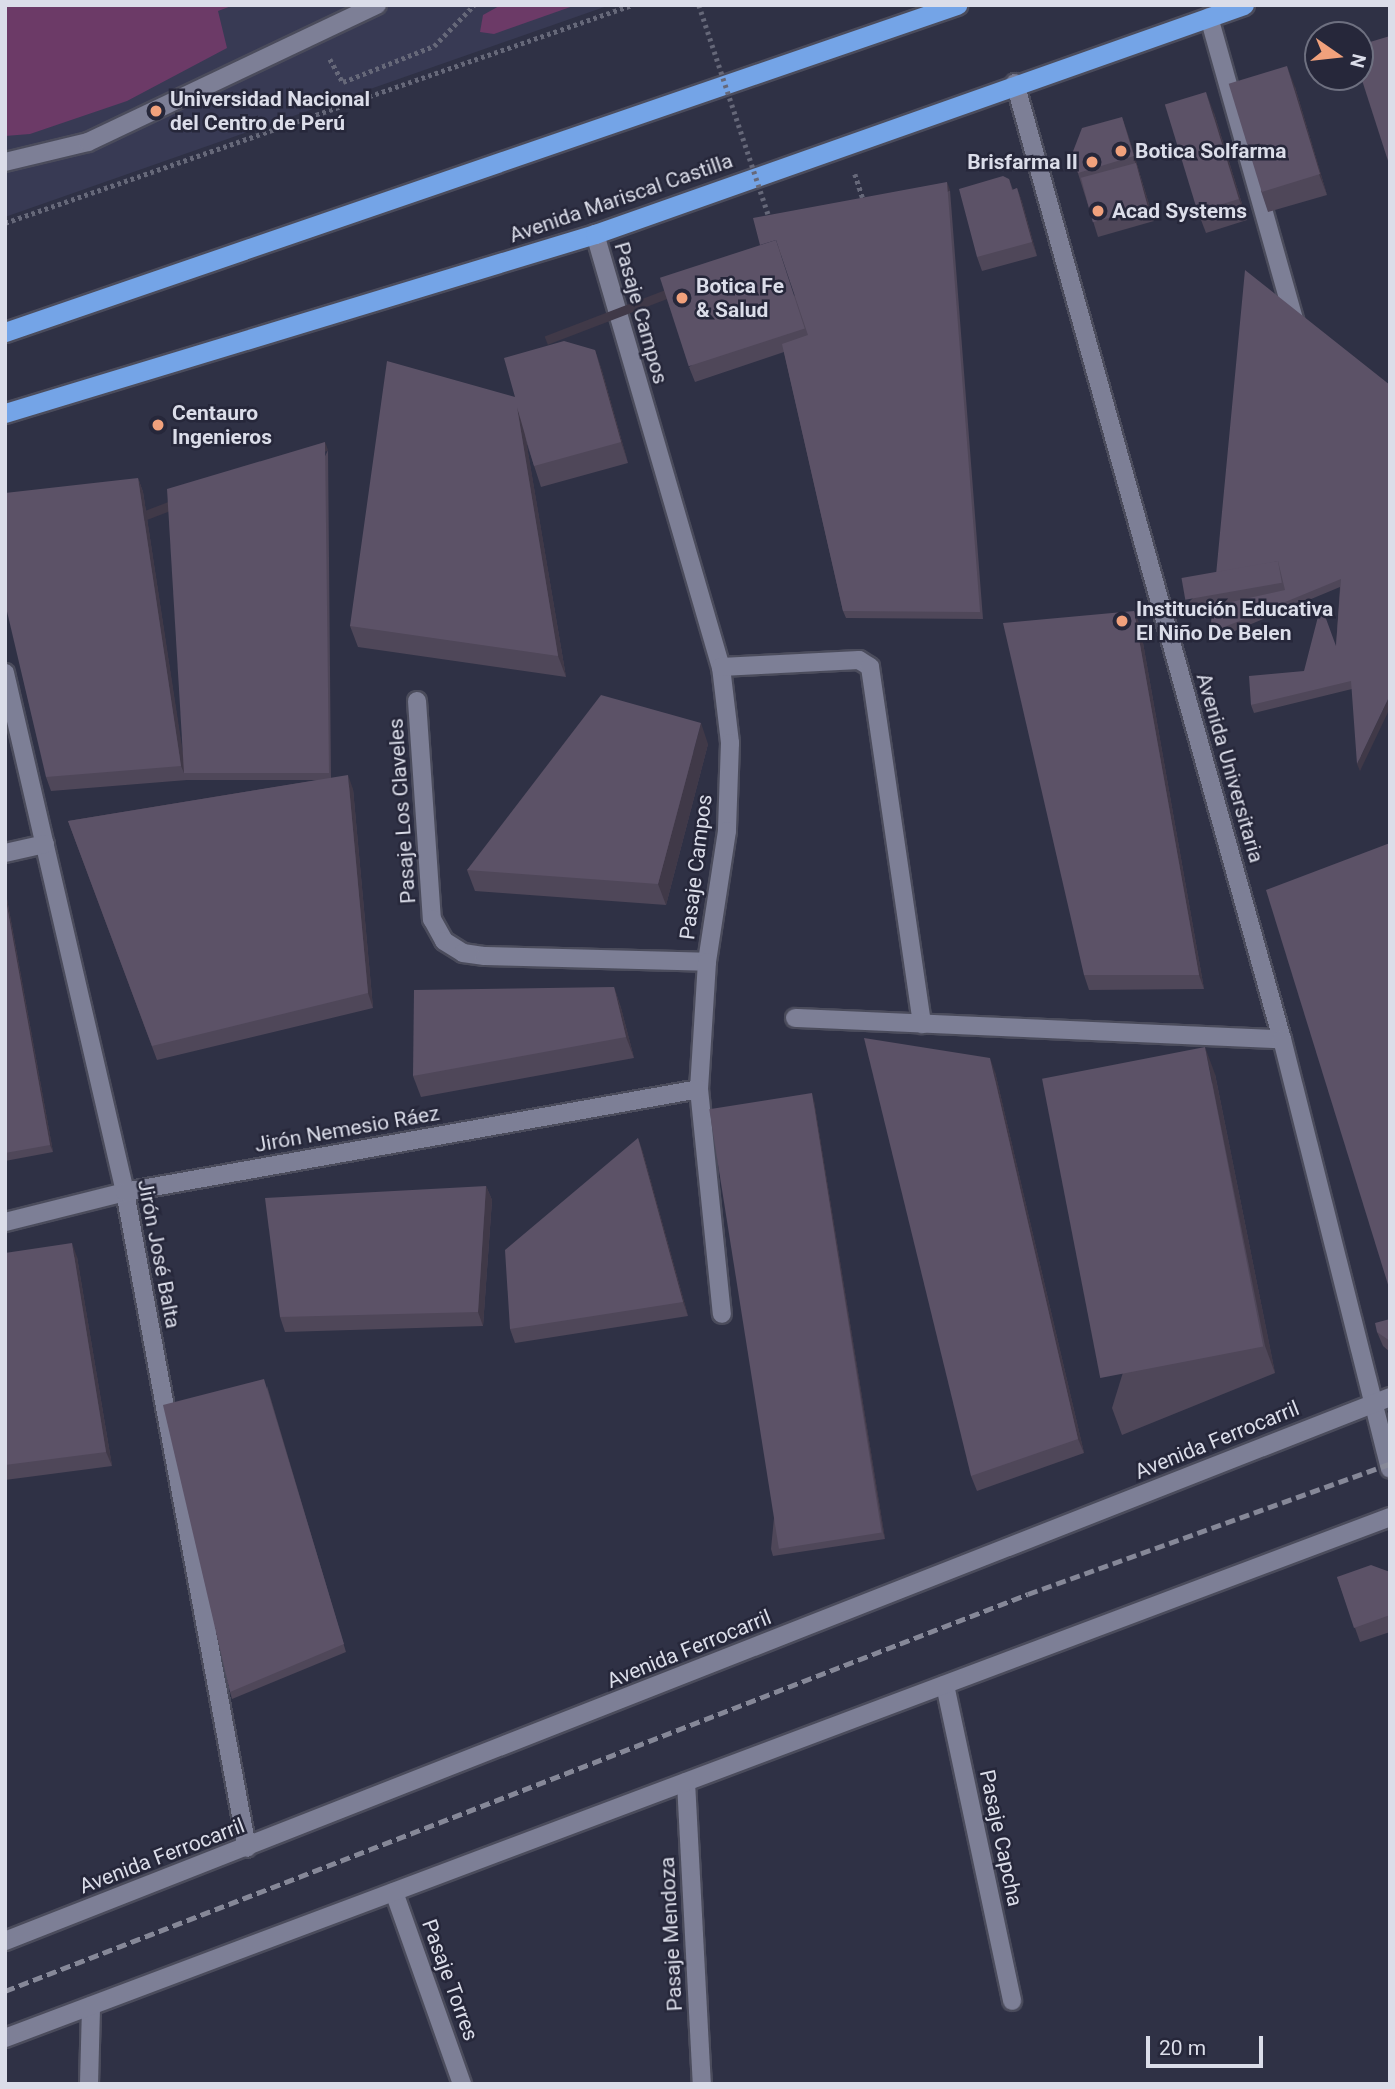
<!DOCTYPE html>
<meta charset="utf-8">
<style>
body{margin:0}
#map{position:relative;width:1395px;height:2089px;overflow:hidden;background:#2f3145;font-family:Roboto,sans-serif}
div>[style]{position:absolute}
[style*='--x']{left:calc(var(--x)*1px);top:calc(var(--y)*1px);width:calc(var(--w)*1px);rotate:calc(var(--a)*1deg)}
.built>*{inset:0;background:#383a54}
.green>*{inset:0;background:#6c3a67}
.path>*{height:4.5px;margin-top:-2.25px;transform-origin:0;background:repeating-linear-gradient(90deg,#666879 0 3.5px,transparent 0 7px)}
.roads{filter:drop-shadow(2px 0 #4b4c5c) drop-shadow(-2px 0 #4b4c5c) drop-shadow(0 2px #4b4c5c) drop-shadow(0 -2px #4b4c5c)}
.service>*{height:18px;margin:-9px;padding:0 9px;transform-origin:9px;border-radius:9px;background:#7d7f96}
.minor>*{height:18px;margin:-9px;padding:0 9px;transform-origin:9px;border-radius:9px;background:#7d7f96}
.tertiary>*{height:18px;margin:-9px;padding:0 9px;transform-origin:9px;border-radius:9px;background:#7d7f96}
.trunk>*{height:19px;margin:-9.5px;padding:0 9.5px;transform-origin:9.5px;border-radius:9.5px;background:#74a4e7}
.rail>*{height:5px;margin-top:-2.5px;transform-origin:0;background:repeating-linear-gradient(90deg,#868898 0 10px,transparent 0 15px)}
.path-bridge>*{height:4.5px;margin-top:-2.25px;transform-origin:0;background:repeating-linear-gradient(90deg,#666879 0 3.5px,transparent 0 7px)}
.wall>*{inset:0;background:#4f4759}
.shaded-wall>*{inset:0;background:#403948;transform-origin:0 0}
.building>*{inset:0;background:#5c5267;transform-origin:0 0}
.dots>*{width:19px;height:19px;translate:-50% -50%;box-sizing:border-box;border:4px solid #26273a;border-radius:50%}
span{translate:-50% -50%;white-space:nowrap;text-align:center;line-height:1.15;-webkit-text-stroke:5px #26273a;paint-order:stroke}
.poi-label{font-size:21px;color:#dbdde9;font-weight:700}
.left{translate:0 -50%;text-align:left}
.right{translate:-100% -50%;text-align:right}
.street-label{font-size:21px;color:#dbdde9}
.frame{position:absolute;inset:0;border:7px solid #dbdde9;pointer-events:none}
.north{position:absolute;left:1304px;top:21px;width:70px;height:70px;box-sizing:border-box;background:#26273a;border:2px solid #6e7080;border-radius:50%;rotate:104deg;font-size:19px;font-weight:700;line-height:28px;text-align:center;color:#dbdde9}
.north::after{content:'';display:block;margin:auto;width:24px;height:32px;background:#f1a17c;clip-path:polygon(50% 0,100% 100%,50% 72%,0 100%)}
.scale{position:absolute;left:1146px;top:2036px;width:117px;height:32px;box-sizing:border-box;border:4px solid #dbdde9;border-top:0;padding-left:9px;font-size:21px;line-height:24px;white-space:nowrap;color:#dbdde9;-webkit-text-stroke:5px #26273a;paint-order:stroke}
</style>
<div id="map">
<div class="built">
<i style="clip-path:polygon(5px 5px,610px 5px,5px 217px)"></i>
</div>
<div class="green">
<i style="clip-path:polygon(5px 5px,234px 5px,218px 11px,227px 48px,127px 101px,30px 134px,5px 136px)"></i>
<i style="clip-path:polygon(501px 5px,576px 5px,494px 34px,480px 32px,483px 15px)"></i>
</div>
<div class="path">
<i style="--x:330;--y:59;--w:26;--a:61"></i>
<i style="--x:343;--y:82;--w:98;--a:-21.6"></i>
<i style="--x:434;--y:46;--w:57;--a:-45.7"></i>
<i style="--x:855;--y:174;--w:29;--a:72"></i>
<i style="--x:5;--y:223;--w:664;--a:-19.17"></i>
</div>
<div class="roads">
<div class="service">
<i style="--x:5;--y:162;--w:85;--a:-13.5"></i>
<i style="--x:88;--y:142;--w:320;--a:-25.4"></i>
<i style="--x:417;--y:701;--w:219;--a:86.1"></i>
<i style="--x:432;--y:919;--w:25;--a:61"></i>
<i style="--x:444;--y:941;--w:22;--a:32"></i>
<i style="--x:463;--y:953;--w:22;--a:8"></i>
<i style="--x:485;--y:956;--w:222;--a:1.5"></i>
<i style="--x:945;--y:1685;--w:323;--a:78"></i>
</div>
<div class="minor">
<i style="--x:1209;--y:17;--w:322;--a:74.3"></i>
<i style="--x:595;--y:234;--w:451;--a:73.8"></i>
<i style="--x:721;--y:667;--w:77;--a:83.2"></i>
<i style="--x:730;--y:743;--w:88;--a:92"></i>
<i style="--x:727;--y:831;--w:133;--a:98.7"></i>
<i style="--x:707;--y:962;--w:127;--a:93.6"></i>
<i style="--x:699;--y:1089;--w:226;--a:84.2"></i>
<i style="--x:721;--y:667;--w:138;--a:-2.9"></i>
<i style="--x:859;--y:660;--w:13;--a:32"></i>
<i style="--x:870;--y:667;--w:361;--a:81.7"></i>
<i style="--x:5;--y:673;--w:533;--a:76.98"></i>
<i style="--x:125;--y:1192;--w:667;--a:79.46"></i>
<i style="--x:5;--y:853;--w:41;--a:-12.7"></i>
<i style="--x:795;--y:1018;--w:487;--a:2.5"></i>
<i style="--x:5;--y:1222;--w:124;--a:-14"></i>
<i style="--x:125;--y:1192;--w:583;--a:-10.17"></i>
<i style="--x:686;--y:1782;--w:302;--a:87"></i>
<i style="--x:394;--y:1892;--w:204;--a:70.5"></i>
<i style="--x:89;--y:2084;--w:78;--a:-88.5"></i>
</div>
<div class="tertiary">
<i style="--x:1015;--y:83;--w:993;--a:74.4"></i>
<i style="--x:1282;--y:1039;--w:443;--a:75.9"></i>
<i style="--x:5;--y:1941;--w:1488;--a:-21.44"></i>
<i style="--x:5;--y:2038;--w:1480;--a:-20.61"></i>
</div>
<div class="trunk">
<i style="--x:5;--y:332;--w:1007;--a:-18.96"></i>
<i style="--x:5;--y:413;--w:617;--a:-16.88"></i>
<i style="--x:595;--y:234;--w:688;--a:-19.44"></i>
</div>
</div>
<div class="rail">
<i style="--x:5;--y:1991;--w:1097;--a:-21.21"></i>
<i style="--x:1028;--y:1594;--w:385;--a:-19.8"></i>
</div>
<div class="path-bridge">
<i style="--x:699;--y:5;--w:226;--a:71.7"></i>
</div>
<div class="wall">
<i style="clip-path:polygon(1295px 87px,1327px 195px,1268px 212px,1261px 191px)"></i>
<i style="clip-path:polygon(1214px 113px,1247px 220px,1206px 233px,1198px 212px)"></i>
<i style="clip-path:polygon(1122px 117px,1129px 138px,1154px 221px,1098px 237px,1072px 154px)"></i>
<i style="clip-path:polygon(1009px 179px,1013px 190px,1017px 188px,1022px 202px,1037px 256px,982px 271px,977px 257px)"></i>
<i style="clip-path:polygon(950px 190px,983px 619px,846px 618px,843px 611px,784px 352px,695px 382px,689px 367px)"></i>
<i style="clip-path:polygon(595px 350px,602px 371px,628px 463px,541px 487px,526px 441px,566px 677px,358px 647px,350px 626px,515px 397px)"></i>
<i style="clip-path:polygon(1390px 385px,1360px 771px,1352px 689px,1254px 713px,1251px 705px,1304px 671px,1336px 646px,1340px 587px,1213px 640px,1210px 633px,1212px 614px,1192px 619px,1187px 604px,1216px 575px)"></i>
<i style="clip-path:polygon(328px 450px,331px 778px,353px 789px,373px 1008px,157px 1060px,68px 821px,318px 780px,187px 780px,51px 791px,46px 777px,138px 478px,143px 492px,183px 756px)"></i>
<i style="clip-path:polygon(1134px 611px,1140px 626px,1204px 989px,1089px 990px,1084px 975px)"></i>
<i style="clip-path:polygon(708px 744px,666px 905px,475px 891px,467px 870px)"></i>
<i style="clip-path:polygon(5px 888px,53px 1152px,5px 1161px)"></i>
<i style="clip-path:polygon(614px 987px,621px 1008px,634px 1058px,421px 1097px,413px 1076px)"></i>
<i style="clip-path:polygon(995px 1072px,1084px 1453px,977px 1491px,971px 1476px)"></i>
<i style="clip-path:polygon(1215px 1074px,1275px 1373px,1122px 1435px,1112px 1408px)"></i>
<i style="clip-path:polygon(814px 1101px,885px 1539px,773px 1556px,771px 1549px)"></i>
<i style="clip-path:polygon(638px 1138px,643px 1153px,688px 1316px,515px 1343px,510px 1329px)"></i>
<i style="clip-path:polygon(486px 1186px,492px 1200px,483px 1326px,285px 1332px,280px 1317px)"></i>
<i style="clip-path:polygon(5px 1253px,77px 1257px,112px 1466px,5px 1480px)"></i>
<i style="clip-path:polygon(1390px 1319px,1390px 1352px,1383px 1346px,1377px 1332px)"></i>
<i style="clip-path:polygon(267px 1386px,346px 1652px,232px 1699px,230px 1692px)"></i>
<i style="clip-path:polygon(1390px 1572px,1390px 1632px,1360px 1642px,1337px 1577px)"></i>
</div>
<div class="shaded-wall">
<i style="clip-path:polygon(1287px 66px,1295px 87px,1327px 195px,1319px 174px)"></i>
<i style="clip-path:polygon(1206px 92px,1214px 113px,1247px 220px,1239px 199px)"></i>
<i style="clip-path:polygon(1122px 117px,1129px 138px,1154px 221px,1148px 207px)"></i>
<i style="left:947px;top:182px;width:9px;height:431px;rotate:69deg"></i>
<i style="clip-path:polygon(1017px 188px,1022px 202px,1037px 256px,1032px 242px)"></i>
<i style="clip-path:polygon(595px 350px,602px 371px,628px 463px,621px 442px)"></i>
<i style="clip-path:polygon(517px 407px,524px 428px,566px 677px,558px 656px)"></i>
<i style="left:325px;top:442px;width:9px;height:331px;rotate:69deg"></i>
<i style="clip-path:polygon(138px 478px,143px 492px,186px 773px,184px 773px,187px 780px,181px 766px)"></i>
<i style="clip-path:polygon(1134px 611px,1140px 626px,1204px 989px,1199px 975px)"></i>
<i style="clip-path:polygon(1390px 695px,1390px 708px,1360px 771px,1357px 764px)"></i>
<i style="clip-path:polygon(701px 723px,708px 744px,666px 905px,658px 884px)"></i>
<i style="clip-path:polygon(348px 775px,353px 789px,373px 1008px,368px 993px)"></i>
<i style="clip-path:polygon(5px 888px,53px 1152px,50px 1145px,5px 895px)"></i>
<i style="clip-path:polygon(614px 987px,621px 1008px,634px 1058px,626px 1037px)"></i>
<i style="clip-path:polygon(1205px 1047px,1215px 1074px,1275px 1373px,1265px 1346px)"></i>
<i style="clip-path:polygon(990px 1058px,995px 1072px,1084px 1453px,1078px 1439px)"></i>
<i style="clip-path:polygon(812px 1093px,814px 1101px,885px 1539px,883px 1532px)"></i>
<i style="clip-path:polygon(638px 1138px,643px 1153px,688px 1316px,683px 1302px)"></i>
<i style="clip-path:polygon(486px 1186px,492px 1200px,483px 1326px,478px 1312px)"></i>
<i style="clip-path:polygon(72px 1243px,77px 1257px,112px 1466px,106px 1452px)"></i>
</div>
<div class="building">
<i style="clip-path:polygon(1390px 36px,1390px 167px,1360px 74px,1360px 45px)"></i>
<i style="left:1287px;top:66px;width:113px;height:61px;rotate:73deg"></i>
<i style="left:1206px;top:92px;width:112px;height:43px;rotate:73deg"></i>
<i style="clip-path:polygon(1122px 117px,1134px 156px,1078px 173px,1072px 154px,1082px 128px)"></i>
<i style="left:1136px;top:163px;width:46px;height:57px;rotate:75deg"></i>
<i style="clip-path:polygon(1003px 176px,1009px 179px,1012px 190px,1017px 188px,1032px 242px,977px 257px,959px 189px)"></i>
<i style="clip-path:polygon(947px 182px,980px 612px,843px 611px,782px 344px,808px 335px,776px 240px,760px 245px,753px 218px)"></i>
<i style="left:776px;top:240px;width:93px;height:122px;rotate:72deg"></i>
<i style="clip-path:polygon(1245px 270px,1390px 385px,1390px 695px,1357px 764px,1351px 681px,1251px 705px,1249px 676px,1304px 671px,1321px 605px,1336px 646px,1341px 579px,1210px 633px,1213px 606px,1285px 590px,1278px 561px,1216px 575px)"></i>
<i style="clip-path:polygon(564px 341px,595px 350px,621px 442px,534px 466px,517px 407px,558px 656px,350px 626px,387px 361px,515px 397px,504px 358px)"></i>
<i style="clip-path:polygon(325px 442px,329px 773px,184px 773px,167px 489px)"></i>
<i style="clip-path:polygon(138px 478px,181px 766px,46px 777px,5px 603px,5px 493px)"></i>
<i style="left:1278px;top:561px;width:22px;height:98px;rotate:80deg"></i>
<i style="clip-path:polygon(1134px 611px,1199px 975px,1084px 975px,1003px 623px)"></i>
<i style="clip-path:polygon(601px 695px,701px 723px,658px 884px,467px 870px)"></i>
<i style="clip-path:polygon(348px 775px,368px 993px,152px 1046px,68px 821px)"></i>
<i style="clip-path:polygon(1390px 843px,1390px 1291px,1266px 890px)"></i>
<i style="clip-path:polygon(5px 895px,50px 1145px,5px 1153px)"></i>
<i style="clip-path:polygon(614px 987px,626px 1037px,413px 1076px,414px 990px)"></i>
<i style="clip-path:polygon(864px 1038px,990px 1058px,1078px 1439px,971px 1476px)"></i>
<i style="left:1205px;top:1047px;width:305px;height:166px;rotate:79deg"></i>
<i style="left:812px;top:1093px;width:445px;height:104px;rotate:81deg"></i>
<i style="clip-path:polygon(638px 1138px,683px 1302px,510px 1329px,505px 1250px)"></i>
<i style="clip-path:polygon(486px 1186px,478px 1312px,280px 1317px,265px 1198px)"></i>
<i style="clip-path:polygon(72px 1243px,106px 1452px,5px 1465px,5px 1253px)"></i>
<i style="clip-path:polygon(1390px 1319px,1390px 1341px,1377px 1332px,1375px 1323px)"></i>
<i style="clip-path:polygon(264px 1379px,344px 1644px,230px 1692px,163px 1405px)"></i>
<i style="clip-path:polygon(1371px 1565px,1390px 1572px,1390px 1615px,1354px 1628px,1337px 1577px)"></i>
</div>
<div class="dots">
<i style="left:156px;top:111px;background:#f1a17c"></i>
<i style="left:1121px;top:151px;background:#f1a17c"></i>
<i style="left:1092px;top:162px;background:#f1a17c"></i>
<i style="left:1098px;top:211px;background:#f1a17c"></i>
<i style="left:682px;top:298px;background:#f1a17c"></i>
<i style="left:158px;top:425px;background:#f1a17c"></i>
<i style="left:1122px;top:621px;background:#f1a17c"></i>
</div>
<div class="poi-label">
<span class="left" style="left:170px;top:111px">Universidad Nacional<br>del Centro de Perú</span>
<span class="left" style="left:1135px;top:151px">Botica Solfarma</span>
<span class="right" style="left:1078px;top:162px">Brisfarma II</span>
<span class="left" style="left:1112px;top:211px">Acad Systems</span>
<span class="left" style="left:696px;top:298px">Botica Fe<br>&amp; Salud</span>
<span class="left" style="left:172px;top:425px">Centauro<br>Ingenieros</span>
<span class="left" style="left:1136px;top:621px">Institución Educativa<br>El Niño De Belen</span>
</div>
<div class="street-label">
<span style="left:621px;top:198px;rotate:-19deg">Avenida Mariscal Castilla</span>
<span style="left:641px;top:313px;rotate:74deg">Pasaje Campos</span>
<span style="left:1230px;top:768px;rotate:74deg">Avenida Universitaria</span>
<span style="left:402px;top:811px;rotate:-94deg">Pasaje Los Claveles</span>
<span style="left:696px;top:867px;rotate:-83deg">Pasaje Campos</span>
<span style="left:347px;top:1129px;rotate:-10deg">Jirón Nemesio Ráez</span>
<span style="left:159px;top:1254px;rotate:79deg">Jirón José Balta</span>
<span style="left:1217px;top:1440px;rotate:-22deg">Avenida Ferrocarril</span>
<span style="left:689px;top:1649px;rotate:-22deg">Avenida Ferrocarril</span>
<span style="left:1001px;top:1838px;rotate:78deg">Pasaje Capcha</span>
<span style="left:162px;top:1856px;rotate:-21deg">Avenida Ferrocarril</span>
<span style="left:671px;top:1934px;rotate:-93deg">Pasaje Mendoza</span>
<span style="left:450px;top:1980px;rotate:70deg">Pasaje Torres</span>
</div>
<div class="frame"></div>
<div class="north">N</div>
<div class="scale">20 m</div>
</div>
